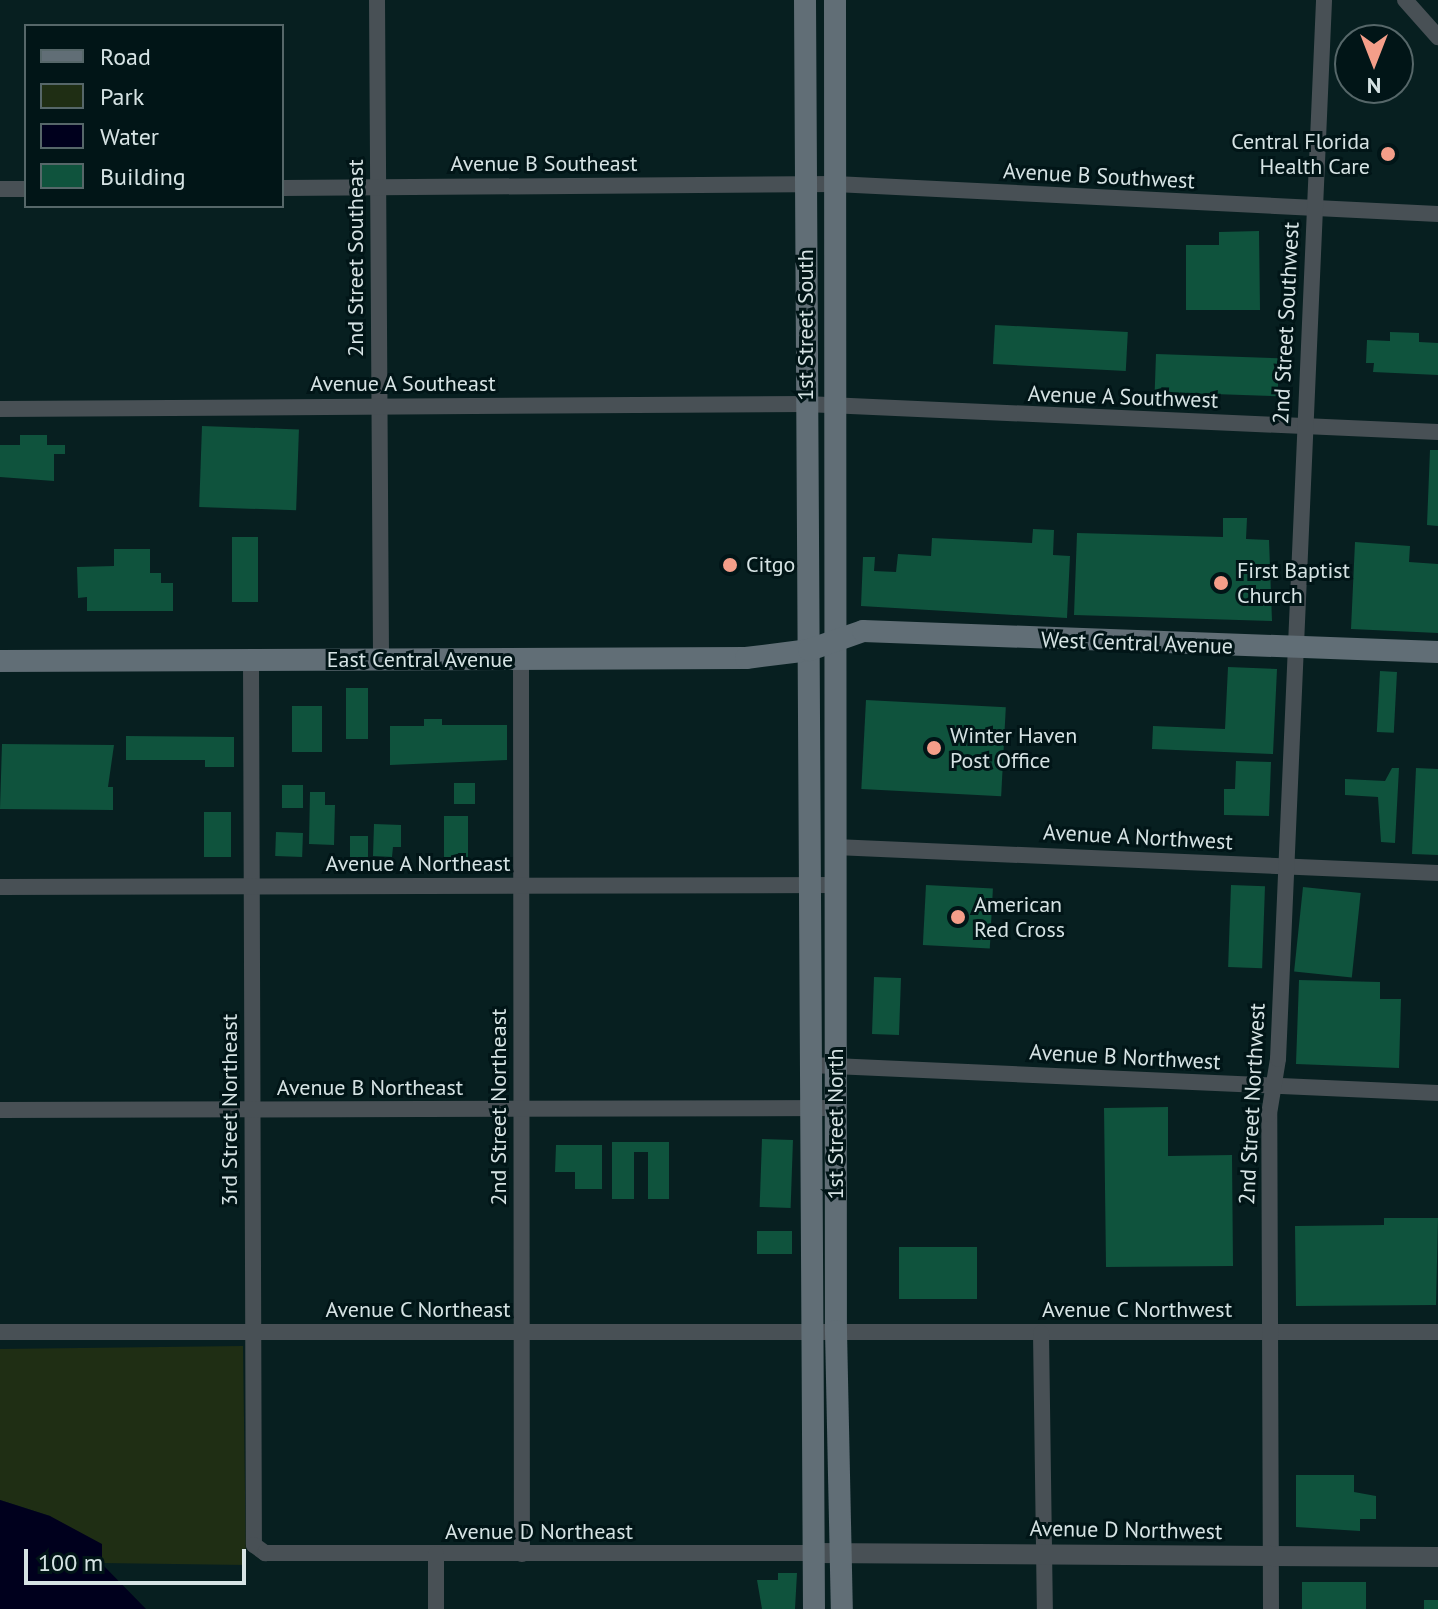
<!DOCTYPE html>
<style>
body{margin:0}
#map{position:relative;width:1438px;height:1609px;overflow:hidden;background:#071f20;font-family:"PT Sans",sans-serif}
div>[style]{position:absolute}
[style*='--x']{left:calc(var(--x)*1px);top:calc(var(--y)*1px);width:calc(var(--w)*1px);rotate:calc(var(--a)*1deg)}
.green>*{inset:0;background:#1f2e14}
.water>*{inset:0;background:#00001d}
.building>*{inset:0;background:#0f533d;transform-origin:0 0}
.minor>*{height:16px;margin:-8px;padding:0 8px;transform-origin:8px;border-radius:8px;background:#485055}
.tertiary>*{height:20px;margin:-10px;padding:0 10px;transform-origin:10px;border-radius:10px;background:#485055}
.secondary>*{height:22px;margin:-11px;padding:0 11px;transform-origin:11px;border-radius:11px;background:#616e76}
.dots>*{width:22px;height:22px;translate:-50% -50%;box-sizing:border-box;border:4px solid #011517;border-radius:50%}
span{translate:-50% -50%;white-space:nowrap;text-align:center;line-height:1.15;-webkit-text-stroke:6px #011517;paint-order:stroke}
.poi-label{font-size:22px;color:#d6e3e4}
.right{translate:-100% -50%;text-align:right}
.left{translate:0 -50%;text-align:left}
.street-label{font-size:22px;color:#d6e3e4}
.legend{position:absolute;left:24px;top:24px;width:260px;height:184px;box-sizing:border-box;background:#011517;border:2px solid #566769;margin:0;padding:10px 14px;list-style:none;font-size:24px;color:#d6e3e4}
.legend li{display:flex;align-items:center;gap:16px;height:40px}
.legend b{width:40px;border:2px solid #566769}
.north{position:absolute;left:1334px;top:24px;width:80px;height:80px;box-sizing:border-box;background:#011517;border:2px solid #566769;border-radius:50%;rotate:180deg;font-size:22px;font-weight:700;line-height:32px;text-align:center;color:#d6e3e4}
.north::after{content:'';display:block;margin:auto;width:28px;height:36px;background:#f49e89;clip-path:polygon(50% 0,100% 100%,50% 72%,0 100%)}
.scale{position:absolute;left:24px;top:1549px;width:222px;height:36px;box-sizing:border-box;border:4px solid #d6e3e4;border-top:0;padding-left:10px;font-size:24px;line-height:28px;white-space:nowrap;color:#d6e3e4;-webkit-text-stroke:6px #011517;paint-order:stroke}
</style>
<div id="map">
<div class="green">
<i style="clip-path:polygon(243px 1346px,246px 1565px,102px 1563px,50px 1516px,0 1500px,0 1349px)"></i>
</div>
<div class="water">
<i style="clip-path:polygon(0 1500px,50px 1516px,102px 1544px,102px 1564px,146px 1609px,0 1609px)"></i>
</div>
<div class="building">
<i style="clip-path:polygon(1259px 231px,1260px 310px,1186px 310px,1186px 245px,1219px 245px,1219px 232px)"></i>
<i style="left:995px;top:325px;width:133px;height:39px;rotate:3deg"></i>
<i style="clip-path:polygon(1390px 332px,1419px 333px,1419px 342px,1438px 343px,1438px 375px,1373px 372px,1374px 363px,1366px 363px,1367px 340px,1390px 341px)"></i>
<i style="left:1156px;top:354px;width:123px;height:38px;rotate:2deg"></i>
<i style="left:202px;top:426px;width:97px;height:81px;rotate:2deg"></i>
<i style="clip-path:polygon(20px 435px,47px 435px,47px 445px,65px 445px,65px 454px,54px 454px,54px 481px,0 477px,0 445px,20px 445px)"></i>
<i style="clip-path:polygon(1430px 450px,1438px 450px,1438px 526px,1427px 525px)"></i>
<i style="clip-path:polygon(1223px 518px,1247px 518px,1246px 539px,1269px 540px,1272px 621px,1074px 615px,1077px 533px,1223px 537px)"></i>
<i style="clip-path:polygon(1033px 529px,1054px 530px,1053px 555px,1070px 556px,1067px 618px,861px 606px,863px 557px,875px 557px,874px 571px,896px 572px,898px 554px,931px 556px,932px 538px,1032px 543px)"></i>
<i style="left:232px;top:537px;width:26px;height:65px"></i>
<i style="clip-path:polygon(1355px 542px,1410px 546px,1409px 562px,1438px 564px,1438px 633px,1351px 629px)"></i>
<i style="clip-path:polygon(114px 549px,150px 549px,150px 573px,161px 573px,161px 583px,173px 583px,173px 611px,87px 611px,87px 597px,78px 598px,77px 567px,114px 566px)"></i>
<i style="clip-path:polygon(1228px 667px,1277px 669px,1273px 754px,1152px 749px,1153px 726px,1225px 729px)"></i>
<i style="left:1380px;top:671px;width:17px;height:61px;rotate:3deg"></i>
<i style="left:346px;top:688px;width:22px;height:51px"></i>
<i style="left:866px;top:700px;width:140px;height:89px;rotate:3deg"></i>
<i style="left:322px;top:706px;width:46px;height:30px;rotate:90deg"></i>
<i style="clip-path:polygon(424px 719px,442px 719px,442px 725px,507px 725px,507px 760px,390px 765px,390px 726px,424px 726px)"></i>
<i style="clip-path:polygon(126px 736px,234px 737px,234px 767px,205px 767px,205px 760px,126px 760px)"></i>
<i style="clip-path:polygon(2px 744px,114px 745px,108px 787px,113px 787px,113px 810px,0 809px)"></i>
<i style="clip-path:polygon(1236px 761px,1271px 762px,1269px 816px,1224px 815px,1224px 789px,1235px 789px)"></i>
<i style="clip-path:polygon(1392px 768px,1399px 768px,1395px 843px,1381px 842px,1378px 797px,1345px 795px,1345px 779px,1385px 781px)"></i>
<i style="clip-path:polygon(1416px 768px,1438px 769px,1438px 855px,1412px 854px)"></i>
<i style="left:454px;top:783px;width:21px;height:21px"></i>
<i style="left:282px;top:785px;width:21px;height:23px"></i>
<i style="clip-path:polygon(310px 792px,325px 792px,325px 805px,335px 805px,334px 845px,309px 844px)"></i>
<i style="left:204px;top:812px;width:27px;height:45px"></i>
<i style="left:444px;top:816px;width:24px;height:43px"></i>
<i style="clip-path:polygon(374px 824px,401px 825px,401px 847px,393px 847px,392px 857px,373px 856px)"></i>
<i style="left:276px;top:832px;width:27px;height:24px;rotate:2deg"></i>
<i style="left:350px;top:836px;width:18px;height:21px"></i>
<i style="left:926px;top:885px;width:67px;height:60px;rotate:3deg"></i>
<i style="left:1231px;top:885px;width:34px;height:82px;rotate:2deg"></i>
<i style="left:1303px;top:887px;width:58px;height:85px;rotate:6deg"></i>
<i style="left:874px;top:977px;width:27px;height:57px;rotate:2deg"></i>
<i style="clip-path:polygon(1299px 980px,1380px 982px,1380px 999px,1401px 999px,1399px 1068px,1296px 1064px)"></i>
<i style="clip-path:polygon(1168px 1107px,1168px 1156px,1232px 1155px,1233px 1266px,1106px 1267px,1104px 1108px)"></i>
<i style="left:762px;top:1139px;width:31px;height:68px;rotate:2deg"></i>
<i style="clip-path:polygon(612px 1142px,669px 1142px,669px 1199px,648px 1199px,648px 1152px,634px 1152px,634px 1199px,612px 1199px)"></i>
<i style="clip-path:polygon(556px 1145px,602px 1145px,602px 1189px,575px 1189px,575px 1172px,555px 1172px)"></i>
<i style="clip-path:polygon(1384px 1218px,1438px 1218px,1436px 1305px,1296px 1306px,1295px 1226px,1384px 1225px)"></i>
<i style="left:757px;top:1231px;width:35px;height:23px"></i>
<i style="left:899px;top:1247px;width:78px;height:52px"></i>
<i style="clip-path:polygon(1296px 1475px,1354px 1475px,1354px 1492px,1376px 1496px,1376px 1519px,1360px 1519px,1360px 1531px,1296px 1527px)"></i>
<i style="clip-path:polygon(778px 1573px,797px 1573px,795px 1609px,762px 1609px,757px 1580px,778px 1580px)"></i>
<i style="left:1366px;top:1582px;width:27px;height:64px;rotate:90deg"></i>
<i style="left:1424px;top:1600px;width:14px;height:9px"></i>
</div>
<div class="minor">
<i style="--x:377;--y:0;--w:660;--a:89.65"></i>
<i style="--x:1405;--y:0;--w:50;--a:48.3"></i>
<i style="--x:282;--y:188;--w:553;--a:-0.41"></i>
<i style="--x:835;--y:184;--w:604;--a:2.85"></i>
<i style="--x:0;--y:189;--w:26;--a:0"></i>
<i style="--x:0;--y:409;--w:806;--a:-0.36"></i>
<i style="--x:806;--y:404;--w:633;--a:2.54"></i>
<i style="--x:521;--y:660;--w:894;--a:89.94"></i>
<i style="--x:251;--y:661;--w:884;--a:89.81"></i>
<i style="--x:254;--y:1545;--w:14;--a:36"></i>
<i style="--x:265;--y:1553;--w:548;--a:0"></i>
<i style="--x:835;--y:847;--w:604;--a:2.47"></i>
<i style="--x:0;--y:887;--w:835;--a:-0.14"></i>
<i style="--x:811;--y:1065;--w:628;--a:2.56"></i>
<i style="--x:0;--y:1110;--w:836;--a:-0.14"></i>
<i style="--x:0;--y:1332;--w:1438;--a:0"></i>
<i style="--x:1041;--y:1333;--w:276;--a:89.2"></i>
<i style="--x:436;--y:1554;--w:55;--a:90"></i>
<i style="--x:1271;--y:1609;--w:495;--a:-90.2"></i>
<i style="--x:1269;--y:1114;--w:56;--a:-80.7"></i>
<i style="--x:1278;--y:1059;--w:1060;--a:-87.51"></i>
</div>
<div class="tertiary">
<i style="--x:813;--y:1553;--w:625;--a:0.37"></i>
</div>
<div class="secondary">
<i style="--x:805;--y:0;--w:1609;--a:89.68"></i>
<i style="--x:835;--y:0;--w:1331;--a:89.96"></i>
<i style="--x:836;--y:1331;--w:278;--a:88.8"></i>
<i style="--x:0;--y:661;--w:746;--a:-0.23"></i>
<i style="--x:746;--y:658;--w:64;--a:-7.2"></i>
<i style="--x:809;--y:650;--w:57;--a:-19.4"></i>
<i style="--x:863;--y:631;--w:575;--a:2.09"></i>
</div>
<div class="dots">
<i style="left:1388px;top:154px;background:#f49e89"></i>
<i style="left:730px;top:565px;background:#f49e89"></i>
<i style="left:1221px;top:583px;background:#f49e89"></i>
<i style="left:934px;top:748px;background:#f49e89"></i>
<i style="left:958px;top:917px;background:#f49e89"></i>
</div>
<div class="poi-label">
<span class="right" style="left:1370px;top:154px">Central Florida<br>Health Care</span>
<span class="left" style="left:746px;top:565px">Citgo</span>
<span class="left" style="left:1237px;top:583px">First Baptist<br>Church</span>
<span class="left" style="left:950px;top:748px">Winter Haven<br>Post Office</span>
<span class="left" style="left:974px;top:917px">American<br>Red Cross</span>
</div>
<div class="street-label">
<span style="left:544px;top:164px">Avenue B Southeast</span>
<span style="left:1099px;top:176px;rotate:3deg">Avenue B Southwest</span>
<span style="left:356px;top:258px;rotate:-90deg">2nd Street Southeast</span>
<span style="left:1286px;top:323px;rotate:-87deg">2nd Street Southwest</span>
<span style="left:806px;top:325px;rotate:-90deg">1st Street South</span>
<span style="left:403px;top:384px">Avenue A Southeast</span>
<span style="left:1123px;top:397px;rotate:2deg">Avenue A Southwest</span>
<span style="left:1137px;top:643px;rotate:2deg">West Central Avenue</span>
<span style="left:420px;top:660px">East Central Avenue</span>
<span style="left:1138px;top:837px;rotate:3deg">Avenue A Northwest</span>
<span style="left:418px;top:864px">Avenue A Northeast</span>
<span style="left:1125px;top:1057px;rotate:3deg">Avenue B Northwest</span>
<span style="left:370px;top:1088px">Avenue B Northeast</span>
<span style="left:1252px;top:1104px;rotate:-87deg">2nd Street Northwest</span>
<span style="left:499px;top:1107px;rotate:-90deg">2nd Street Northeast</span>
<span style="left:230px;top:1110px;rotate:-90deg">3rd Street Northeast</span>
<span style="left:836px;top:1124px;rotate:-90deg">1st Street North</span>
<span style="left:418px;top:1310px">Avenue C Northeast</span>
<span style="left:1137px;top:1310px">Avenue C Northwest</span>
<span style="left:1126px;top:1530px;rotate:1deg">Avenue D Northwest</span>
<span style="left:539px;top:1532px">Avenue D Northeast</span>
</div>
<ul class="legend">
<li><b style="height:10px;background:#616e76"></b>Road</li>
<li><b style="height:22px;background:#1f2e14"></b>Park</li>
<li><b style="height:22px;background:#00001d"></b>Water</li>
<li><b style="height:22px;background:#0f533d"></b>Building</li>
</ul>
<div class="north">N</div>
<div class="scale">100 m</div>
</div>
